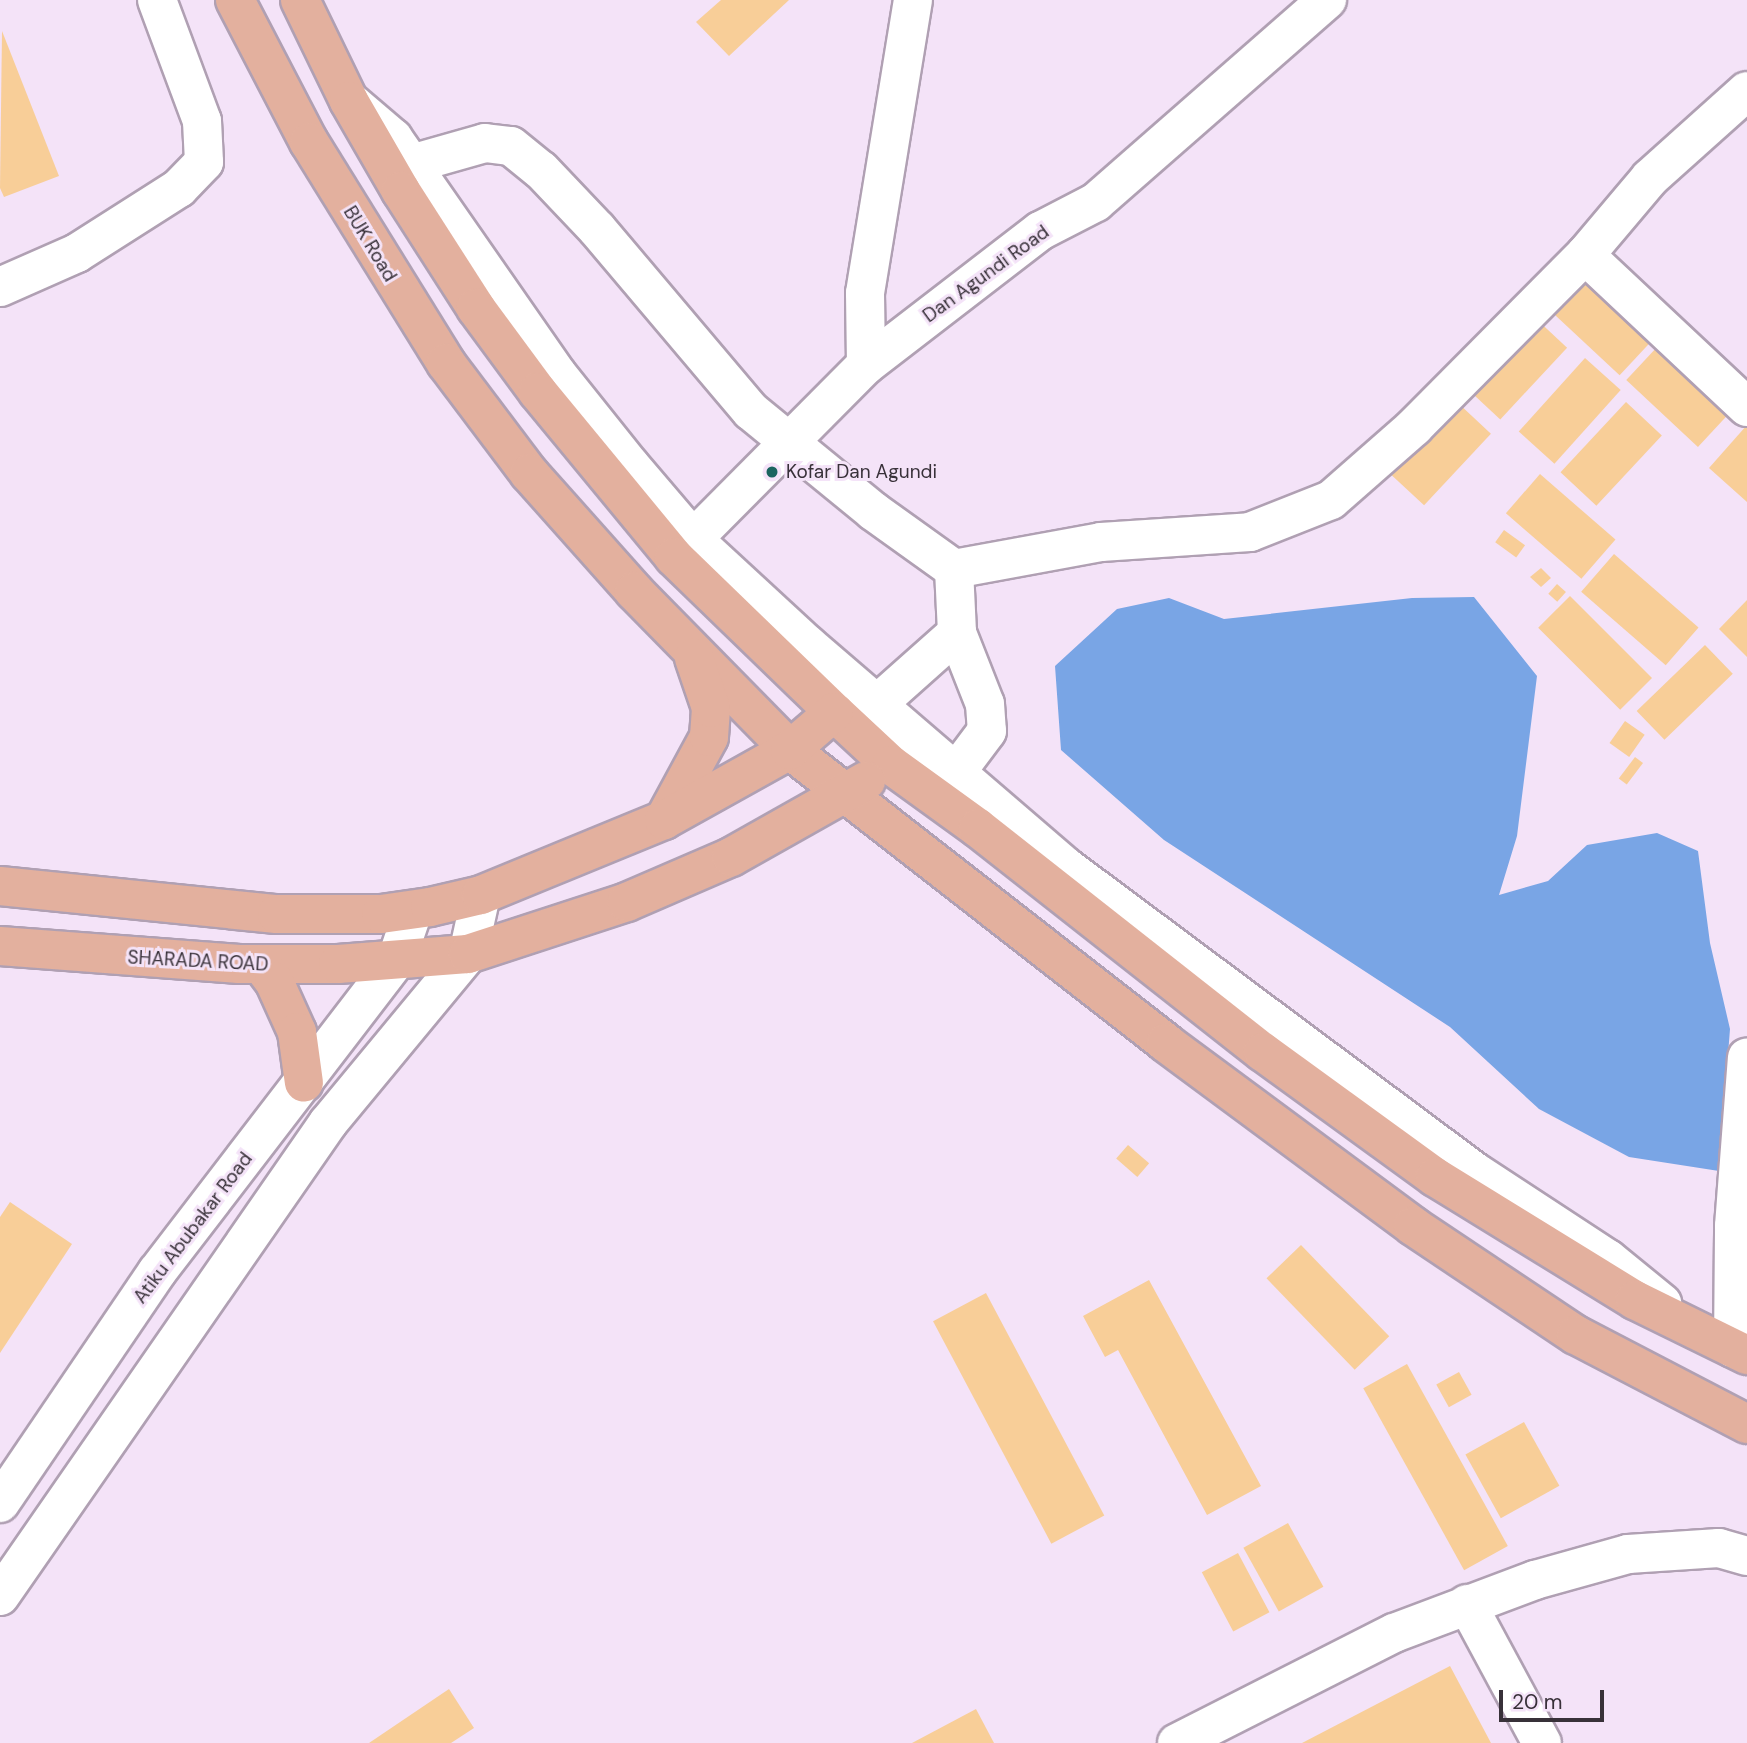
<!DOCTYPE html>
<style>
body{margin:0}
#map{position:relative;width:1747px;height:1743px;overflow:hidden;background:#f4e3f8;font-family:"DM Sans",sans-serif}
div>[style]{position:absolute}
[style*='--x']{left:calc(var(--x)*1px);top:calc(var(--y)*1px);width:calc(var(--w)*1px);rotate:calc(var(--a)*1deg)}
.water>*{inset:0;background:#79a5e5}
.building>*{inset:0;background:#f8ce98;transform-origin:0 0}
.roads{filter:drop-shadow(2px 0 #b0a0b3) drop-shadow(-2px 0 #b0a0b3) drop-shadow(0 2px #b0a0b3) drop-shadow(0 -2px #b0a0b3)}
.minor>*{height:38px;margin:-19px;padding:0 19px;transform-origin:19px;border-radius:19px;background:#fff}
.major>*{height:38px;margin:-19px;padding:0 19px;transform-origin:19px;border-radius:19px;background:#e3b09e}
.dots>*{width:19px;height:19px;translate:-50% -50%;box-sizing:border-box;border:4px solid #f4e3f8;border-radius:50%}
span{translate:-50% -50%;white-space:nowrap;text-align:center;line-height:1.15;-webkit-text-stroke:6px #f4e3f8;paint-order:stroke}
.street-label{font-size:19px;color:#383139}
.poi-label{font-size:19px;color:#383139}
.left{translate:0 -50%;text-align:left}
.scale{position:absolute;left:1499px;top:1690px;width:105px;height:32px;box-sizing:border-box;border:4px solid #383139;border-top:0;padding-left:9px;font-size:21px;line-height:24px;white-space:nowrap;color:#383139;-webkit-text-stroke:5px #f4e3f8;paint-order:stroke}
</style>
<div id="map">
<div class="water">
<i style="clip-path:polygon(1474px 597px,1537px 676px,1517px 836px,1499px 895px,1548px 881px,1587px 845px,1657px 833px,1698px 851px,1710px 943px,1730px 1029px,1719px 1171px,1629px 1157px,1539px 1109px,1450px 1027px,1164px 840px,1061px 750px,1055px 666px,1117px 609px,1169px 598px,1224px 619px,1412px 598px)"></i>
</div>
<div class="building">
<i style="clip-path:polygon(721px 0,789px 0,729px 56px,696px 22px)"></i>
<i style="clip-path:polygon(2px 31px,59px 176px,4px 197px,0 188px)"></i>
<i style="left:1577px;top:270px;width:103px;height:48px;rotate:43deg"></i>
<i style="left:1532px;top:315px;width:48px;height:98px;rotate:43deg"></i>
<i style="left:1659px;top:345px;width:98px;height:48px;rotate:43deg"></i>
<i style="left:1585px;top:358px;width:48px;height:99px;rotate:42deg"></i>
<i style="left:1626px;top:402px;width:49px;height:96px;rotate:43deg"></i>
<i style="left:1458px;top:403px;width:45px;height:98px;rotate:43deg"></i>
<i style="clip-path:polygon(1747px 425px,1747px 502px,1709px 468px)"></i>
<i style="left:1540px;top:474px;width:100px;height:52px;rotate:41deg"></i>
<i style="left:1504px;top:530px;width:26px;height:15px;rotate:36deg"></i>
<i style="left:1614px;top:554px;width:112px;height:50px;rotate:41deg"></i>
<i style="clip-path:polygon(1541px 568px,1551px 578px,1541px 587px,1530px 577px)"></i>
<i style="left:1557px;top:584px;width:12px;height:13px;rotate:42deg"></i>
<i style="left:1570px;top:596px;width:116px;height:45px;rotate:45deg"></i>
<i style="clip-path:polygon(1747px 600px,1747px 657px,1719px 629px)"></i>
<i style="left:1705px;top:645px;width:40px;height:95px;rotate:46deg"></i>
<i style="left:1625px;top:721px;width:24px;height:27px;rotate:35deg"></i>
<i style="left:1635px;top:757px;width:10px;height:27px;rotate:37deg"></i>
<i style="left:1128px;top:1145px;width:28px;height:18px;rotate:41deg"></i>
<i style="clip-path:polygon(10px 1202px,72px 1244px,0 1353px,0 1217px)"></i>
<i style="left:1301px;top:1245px;width:127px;height:48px;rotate:46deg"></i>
<i style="clip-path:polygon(1149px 1280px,1261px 1486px,1207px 1515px,1118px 1350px,1105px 1357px,1083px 1316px)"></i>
<i style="left:986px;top:1293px;width:252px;height:60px;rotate:62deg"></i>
<i style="left:1407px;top:1364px;width:208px;height:50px;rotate:61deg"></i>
<i style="left:1459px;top:1372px;width:26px;height:26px;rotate:61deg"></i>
<i style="left:1524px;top:1422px;width:73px;height:67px;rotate:61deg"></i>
<i style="left:1288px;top:1523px;width:73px;height:51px;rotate:61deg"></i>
<i style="left:1238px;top:1553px;width:67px;height:41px;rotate:62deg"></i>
<i style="clip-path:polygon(1450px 1666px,1491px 1743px,1302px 1743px)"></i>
<i style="clip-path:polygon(449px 1689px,474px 1728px,451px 1743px,369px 1743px)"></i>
<i style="clip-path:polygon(976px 1709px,994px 1743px,912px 1743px)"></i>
</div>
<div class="roads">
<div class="minor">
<i style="--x:352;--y:103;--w:54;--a:40.5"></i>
<i style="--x:393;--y:138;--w:287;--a:55.2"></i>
<i style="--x:557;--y:374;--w:117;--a:51.3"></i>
<i style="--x:630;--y:465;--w:97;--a:49.6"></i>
<i style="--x:693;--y:539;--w:156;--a:42.7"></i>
<i style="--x:808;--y:645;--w:340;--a:40.7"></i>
<i style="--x:1066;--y:867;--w:510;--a:36.71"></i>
<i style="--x:1475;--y:1172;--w:159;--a:33.2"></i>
<i style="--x:1608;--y:1259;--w:70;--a:39.2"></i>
<i style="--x:411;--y:164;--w:77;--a:-15.8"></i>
<i style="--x:485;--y:143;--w:26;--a:7"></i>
<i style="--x:511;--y:146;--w:38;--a:39"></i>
<i style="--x:541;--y:170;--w:81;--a:46.5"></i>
<i style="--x:597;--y:229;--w:238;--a:49.8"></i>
<i style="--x:751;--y:411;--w:158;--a:39.3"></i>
<i style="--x:873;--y:511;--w:100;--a:35.6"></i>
<i style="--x:954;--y:569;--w:149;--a:-10.4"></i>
<i style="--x:1101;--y:542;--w:149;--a:-3.8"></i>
<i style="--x:1250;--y:532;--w:87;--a:-21.6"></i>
<i style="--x:1331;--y:500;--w:111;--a:-41.3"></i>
<i style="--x:1414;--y:427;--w:243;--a:-45.2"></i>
<i style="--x:1585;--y:255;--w:101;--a:-49.8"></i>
<i style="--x:1650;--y:178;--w:130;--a:-41.9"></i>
<i style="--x:1585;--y:255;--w:222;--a:43.2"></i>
<i style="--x:0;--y:287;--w:84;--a:-23.8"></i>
<i style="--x:77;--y:253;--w:121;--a:-32.5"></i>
<i style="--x:179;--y:188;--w:36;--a:-46"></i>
<i style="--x:204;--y:162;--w:41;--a:-92.8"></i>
<i style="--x:202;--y:121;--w:129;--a:-110.4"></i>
<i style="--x:866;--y:365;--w:72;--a:-90.8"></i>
<i style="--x:865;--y:293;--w:297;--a:-80.7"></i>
<i style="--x:693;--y:539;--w:245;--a:-45.2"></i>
<i style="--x:866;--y:365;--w:220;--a:-37.6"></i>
<i style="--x:1040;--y:231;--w:63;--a:-27.4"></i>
<i style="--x:1096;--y:202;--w:307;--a:-41.2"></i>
<i style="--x:954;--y:569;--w:64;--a:87.3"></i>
<i style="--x:957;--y:633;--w:76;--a:68.5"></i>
<i style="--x:985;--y:704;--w:27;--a:86"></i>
<i style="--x:987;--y:731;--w:55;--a:126.9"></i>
<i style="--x:875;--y:706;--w:110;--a:-41.7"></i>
<i style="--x:1733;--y:1348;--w:122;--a:-89.5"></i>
<i style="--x:1734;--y:1226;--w:169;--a:-85.6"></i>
<i style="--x:0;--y:1503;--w:279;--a:-55.8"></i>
<i style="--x:157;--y:1272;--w:392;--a:-52.5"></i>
<i style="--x:396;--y:961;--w:53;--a:-71.2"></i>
<i style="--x:0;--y:1596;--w:576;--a:-55.26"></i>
<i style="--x:328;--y:1123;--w:219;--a:-50.4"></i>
<i style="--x:468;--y:954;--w:60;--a:-77.6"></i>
<i style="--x:1467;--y:1604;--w:158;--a:61.7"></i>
<i style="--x:1177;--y:1743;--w:243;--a:-26.9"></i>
<i style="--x:1394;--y:1633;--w:151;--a:-20.6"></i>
<i style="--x:1535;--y:1580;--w:97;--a:-15.6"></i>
<i style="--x:1628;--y:1554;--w:91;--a:-3.8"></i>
<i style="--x:1719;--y:1548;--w:29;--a:16"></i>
</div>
<div class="major">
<i style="--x:235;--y:0;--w:160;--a:62.5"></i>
<i style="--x:309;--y:142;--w:260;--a:58.2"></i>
<i style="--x:446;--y:363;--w:138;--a:53"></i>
<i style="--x:529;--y:473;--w:158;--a:48.3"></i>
<i style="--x:634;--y:591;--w:223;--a:45.5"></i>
<i style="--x:790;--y:750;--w:477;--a:37.9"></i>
<i style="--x:1166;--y:1043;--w:307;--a:36.5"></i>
<i style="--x:1413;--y:1226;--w:196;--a:33.8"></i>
<i style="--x:1576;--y:1335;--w:193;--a:27.5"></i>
<i style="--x:300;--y:0;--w:112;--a:64.1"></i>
<i style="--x:349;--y:101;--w:104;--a:60"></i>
<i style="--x:401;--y:191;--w:139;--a:57.3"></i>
<i style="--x:476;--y:308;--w:104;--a:53.6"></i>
<i style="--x:538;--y:392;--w:214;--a:50.5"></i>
<i style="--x:674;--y:557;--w:223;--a:44.1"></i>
<i style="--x:834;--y:712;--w:78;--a:42.9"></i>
<i style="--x:891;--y:765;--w:107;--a:35.9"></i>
<i style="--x:978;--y:828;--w:362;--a:38.2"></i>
<i style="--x:1263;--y:1052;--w:213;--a:36"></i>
<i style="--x:1435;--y:1177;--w:235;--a:31.6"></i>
<i style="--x:1635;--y:1300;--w:125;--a:26.2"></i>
<i style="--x:664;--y:820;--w:94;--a:-61.5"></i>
<i style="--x:709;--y:737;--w:29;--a:-86"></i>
<i style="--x:711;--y:708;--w:53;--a:-108.8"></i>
<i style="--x:0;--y:886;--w:278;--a:5.8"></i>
<i style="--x:277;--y:914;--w:104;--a:0"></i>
<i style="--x:381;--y:914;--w:49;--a:-8.1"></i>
<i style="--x:430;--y:907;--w:52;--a:-13.2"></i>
<i style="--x:481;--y:895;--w:198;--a:-22.3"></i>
<i style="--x:664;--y:820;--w:144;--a:-29.1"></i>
<i style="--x:790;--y:750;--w:58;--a:-40.8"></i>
<i style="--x:0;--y:946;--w:240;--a:4.3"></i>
<i style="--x:239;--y:964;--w:99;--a:0"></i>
<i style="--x:338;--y:964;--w:130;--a:-4.4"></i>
<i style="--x:468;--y:954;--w:167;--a:-18.1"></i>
<i style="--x:627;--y:902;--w:113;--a:-23.4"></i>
<i style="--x:731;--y:857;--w:155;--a:-29.4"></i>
<i style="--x:261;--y:964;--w:21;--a:53"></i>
<i style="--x:274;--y:981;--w:56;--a:65.7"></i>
<i style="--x:297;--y:1032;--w:51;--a:82.2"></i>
</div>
</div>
<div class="dots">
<i style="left:772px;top:472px;background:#1a655f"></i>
</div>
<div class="street-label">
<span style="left:370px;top:244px;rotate:59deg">BUK Road</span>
<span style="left:986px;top:274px;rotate:-36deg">Dan Agundi Road</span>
<span style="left:198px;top:961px;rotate:3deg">SHARADA ROAD</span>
<span style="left:193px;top:1228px;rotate:-53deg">Atiku Abubakar Road</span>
</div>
<div class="poi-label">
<span class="left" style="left:786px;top:472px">Kofar Dan Agundi</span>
</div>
<div class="scale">20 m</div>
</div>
